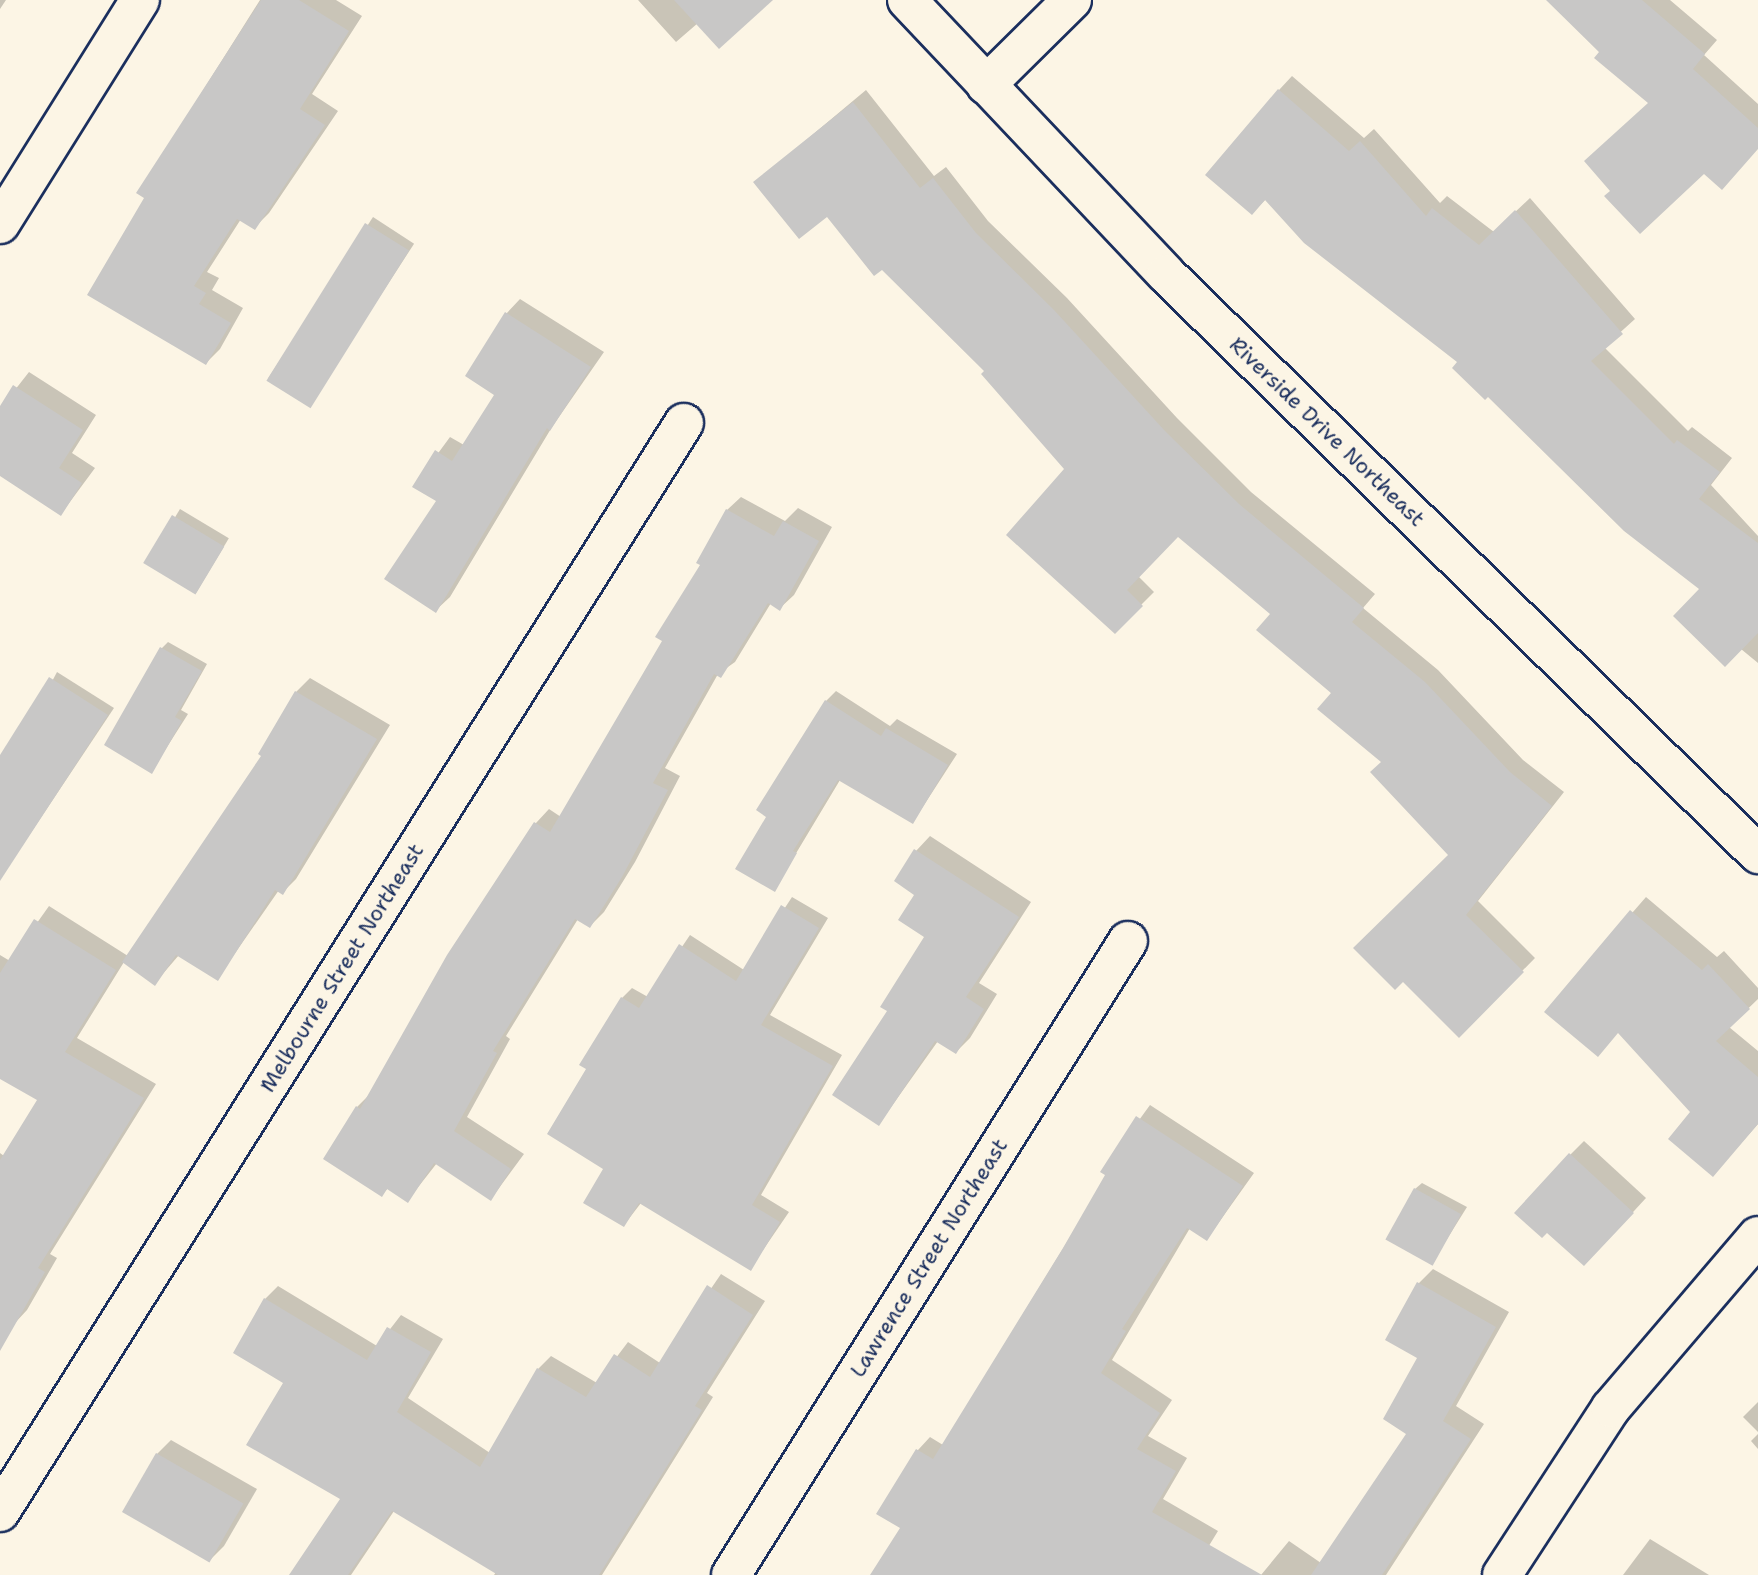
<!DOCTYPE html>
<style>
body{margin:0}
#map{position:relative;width:1758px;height:1575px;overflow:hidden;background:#fcf5e5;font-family:"Shantell Sans",sans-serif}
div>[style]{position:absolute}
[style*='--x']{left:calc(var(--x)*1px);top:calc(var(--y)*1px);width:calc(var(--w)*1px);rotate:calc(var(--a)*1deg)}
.shadow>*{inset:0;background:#0003;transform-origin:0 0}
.building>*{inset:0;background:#c8c7c6;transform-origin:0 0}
.roads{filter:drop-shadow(2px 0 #1b2f5e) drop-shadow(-2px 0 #1b2f5e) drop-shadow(0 2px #1b2f5e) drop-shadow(0 -2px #1b2f5e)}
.minor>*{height:38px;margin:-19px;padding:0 19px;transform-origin:19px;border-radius:19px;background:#fcf5e5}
span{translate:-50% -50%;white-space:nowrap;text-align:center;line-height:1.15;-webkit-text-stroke:5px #fcf5e5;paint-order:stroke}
.street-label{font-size:21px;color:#1b2f5e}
</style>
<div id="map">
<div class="shadow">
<i style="clip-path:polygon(0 0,6px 0,0 9px)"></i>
<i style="clip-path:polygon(260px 0,336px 0,362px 16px,312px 94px,338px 111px,269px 213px,255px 227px,241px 219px,207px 272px,219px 278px,212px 290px,243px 308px,220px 349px,206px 363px,147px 197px,139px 192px)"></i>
<i style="clip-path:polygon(638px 0,770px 0,698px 23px,676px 42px)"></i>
<i style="clip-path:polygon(1548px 0,1670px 0,1717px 40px,1704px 55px,1758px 104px,1758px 148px,1704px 172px,1613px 190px,1650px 103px)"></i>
<i style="clip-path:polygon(1292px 76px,1364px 138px,1374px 129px,1440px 203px,1447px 196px,1494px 232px,1530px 198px,1635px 319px,1604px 347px,1688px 431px,1692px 427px,1732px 458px,1711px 485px,1758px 536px,1758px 663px,1741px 649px,1702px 589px,1460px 362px,1266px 199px,1252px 213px,1279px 90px)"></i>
<i style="clip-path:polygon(866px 90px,934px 176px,946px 167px,988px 221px,1067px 298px,1177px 418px,1251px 492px,1375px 594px,1363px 608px,1438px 670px,1523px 760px,1564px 792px,1478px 901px,1535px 958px,1459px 1035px,1451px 855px,1272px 613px,1178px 535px,1138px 576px,1154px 592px,1115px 631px,1067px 469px,986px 371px,827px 214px,756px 182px)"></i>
<i style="left:373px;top:217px;width:49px;height:193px;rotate:33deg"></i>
<i style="clip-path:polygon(520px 299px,604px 352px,552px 427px,450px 597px,435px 611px,438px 501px,414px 486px,450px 437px,464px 445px,497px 395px,506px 314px)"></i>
<i style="clip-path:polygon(29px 372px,96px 415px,72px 453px,95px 468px,61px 514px,0 474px,0 409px)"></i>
<i style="clip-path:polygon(741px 497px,785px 521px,798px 508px,832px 527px,794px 595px,780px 608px,771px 603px,735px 662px,718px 674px,665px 768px,680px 776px,635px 862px,604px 912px,590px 926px,578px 919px,506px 1036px,510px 1039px,467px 1117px,524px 1154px,491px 1199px,437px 1163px,408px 1200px,388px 1188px,382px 1195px,357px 1107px,371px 1093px,448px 956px,536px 823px,549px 809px,561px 817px,664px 640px,727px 510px)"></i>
<i style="left:180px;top:509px;width:57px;height:64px;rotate:31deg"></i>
<i style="clip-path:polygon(168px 642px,207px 664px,181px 710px,188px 714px,151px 772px,162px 648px)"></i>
<i style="clip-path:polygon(57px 672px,114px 708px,16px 855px,0 844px,0 780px)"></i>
<i style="clip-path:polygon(310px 678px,390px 725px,296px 879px,283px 892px,279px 890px,217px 979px,179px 955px,155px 983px,124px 962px,77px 1038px,156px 1084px,50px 1254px,57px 1258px,27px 1310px,14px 1324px,0 1321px,0 1153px,4px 1156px,39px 1100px,0 1077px,0 955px,10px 961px,49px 906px,128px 956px,263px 755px,296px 692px)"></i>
<i style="clip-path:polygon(836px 691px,890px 726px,897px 719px,957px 754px,913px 822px,840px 780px,774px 890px,769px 816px,826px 701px)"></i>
<i style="clip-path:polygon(930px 836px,1031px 902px,979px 983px,997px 994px,970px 1038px,956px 1052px,938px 1041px,879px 1124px,889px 1011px,927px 936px,917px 894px,916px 851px)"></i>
<i style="clip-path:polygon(792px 897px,828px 918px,770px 1015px,842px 1055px,761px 1195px,789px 1212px,750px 1269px,641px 1203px,624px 1225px,606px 1169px,588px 1068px,622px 998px,632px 988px,648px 997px,690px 935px,744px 970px)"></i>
<i style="clip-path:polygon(1646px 897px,1717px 957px,1724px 951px,1758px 988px,1758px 999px,1729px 1027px,1758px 1051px,1758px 1124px,1713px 1175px,1692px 1112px,1619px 1032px,1546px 1012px)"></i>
<i style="clip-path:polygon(1150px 1105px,1254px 1173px,1207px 1239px,1190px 1228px,1112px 1360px,1172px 1400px,1148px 1436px,1187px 1458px,1163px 1499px,1218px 1531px,1191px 1575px,872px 1575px,902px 1528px,879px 1513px,918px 1450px,930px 1437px,943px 1445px,1108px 1175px,1102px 1171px)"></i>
<i style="clip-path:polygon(1584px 1141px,1646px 1198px,1598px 1250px,1570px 1155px)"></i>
<i style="clip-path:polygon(1422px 1183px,1467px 1207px,1432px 1263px,1415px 1189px)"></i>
<i style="clip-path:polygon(1433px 1269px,1509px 1312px,1456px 1406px,1484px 1424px,1386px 1575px,1261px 1575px,1289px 1541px,1321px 1563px,1409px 1434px,1419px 1357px,1419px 1283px)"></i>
<i style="clip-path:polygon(721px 1274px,765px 1301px,707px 1393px,713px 1397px,602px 1575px,494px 1575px,496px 1572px,394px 1511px,351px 1575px,315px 1575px,342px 1498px,285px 1382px,265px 1299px,278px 1286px,377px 1346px,401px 1315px,443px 1339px,408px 1398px,490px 1453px,538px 1369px,551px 1356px,597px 1383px,628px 1342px,660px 1363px)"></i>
<i style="clip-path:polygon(1758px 1402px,1758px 1432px,1743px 1417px)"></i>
<i style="clip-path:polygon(1758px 1434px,1758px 1449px,1751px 1441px)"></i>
<i style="clip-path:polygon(171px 1440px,257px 1489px,224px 1546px,210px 1560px,157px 1454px)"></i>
<i style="clip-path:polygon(1650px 1539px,1709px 1575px,1623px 1575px)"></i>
</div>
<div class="building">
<i style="clip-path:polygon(261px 0,299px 0,349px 31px,300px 109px,325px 125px,255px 230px,237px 219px,194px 286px,206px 293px,199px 304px,231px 323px,206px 365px,87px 295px,144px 198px,136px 193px)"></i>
<i style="clip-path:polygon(674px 0,773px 0,719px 49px)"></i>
<i style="clip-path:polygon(1546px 0,1642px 0,1705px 54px,1693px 69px,1758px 128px,1758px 149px,1722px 190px,1704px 174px,1640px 234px,1604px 196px,1610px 191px,1584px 161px,1648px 103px,1594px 58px,1599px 52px)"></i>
<i style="clip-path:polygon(1278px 89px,1349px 151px,1360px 141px,1426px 216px,1432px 208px,1479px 245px,1515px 210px,1623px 334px,1591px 361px,1674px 444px,1677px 440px,1720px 472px,1699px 499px,1758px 543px,1758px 633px,1725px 667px,1673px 616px,1699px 589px,1624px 531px,1488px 397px,1485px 400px,1452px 368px,1457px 362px,1304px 243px,1265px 200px,1252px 215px,1205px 175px)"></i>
<i style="clip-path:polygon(853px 102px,920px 188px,933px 178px,976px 233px,1054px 310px,1165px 431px,1239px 504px,1364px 608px,1352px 622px,1425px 682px,1510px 772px,1552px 806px,1466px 915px,1524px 972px,1459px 1038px,1403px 982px,1395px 990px,1353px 948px,1448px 855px,1370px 772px,1381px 762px,1317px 709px,1331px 693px,1256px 630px,1270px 614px,1178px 537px,1127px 590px,1143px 606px,1115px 634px,1006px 535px,1064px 469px,981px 374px,984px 371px,882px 270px,874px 276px,827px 217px,799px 239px,753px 182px)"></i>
<i style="left:365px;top:223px;width:52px;height:186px;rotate:32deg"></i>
<i style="clip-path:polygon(505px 312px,591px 367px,550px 431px,547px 428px,436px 613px,384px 579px,436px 501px,412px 487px,435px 450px,452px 461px,494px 395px,465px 376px)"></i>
<i style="clip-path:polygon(13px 385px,83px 430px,59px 468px,82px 483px,61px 516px,0 476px,0 406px)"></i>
<i style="clip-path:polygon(726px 509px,774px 536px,783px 521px,819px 541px,780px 611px,768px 603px,721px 678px,714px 674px,653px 783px,668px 790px,622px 877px,590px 928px,575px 919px,493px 1051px,497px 1053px,454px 1131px,511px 1169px,491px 1201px,434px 1163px,408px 1203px,387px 1189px,382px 1197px,323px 1159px,356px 1106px,360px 1109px,447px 955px,534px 822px,550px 832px,662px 641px,655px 637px,700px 565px,696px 563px)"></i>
<i style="left:172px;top:515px;width:61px;height:56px;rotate:31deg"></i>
<i style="clip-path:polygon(160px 647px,202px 671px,175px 717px,182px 721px,152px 774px,104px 745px)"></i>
<i style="clip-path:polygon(49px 677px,108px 715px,0 881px,0 755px)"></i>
<i style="clip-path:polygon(295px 691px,377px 739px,283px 895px,275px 890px,218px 981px,176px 955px,155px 986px,122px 962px,261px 756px,258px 754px)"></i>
<i style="clip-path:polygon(825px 700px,881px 736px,886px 728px,948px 765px,913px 824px,838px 780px,793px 851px,797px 853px,775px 892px,735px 869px,766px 817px,756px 810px)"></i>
<i style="clip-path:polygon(914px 849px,1019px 917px,966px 997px,984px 1009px,956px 1054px,935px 1041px,879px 1126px,832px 1095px,887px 1011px,880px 1007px,924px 937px,898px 920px,914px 895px,894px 881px)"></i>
<i style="clip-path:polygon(781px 905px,819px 928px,761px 1025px,833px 1066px,752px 1205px,780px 1222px,751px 1271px,639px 1203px,624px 1227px,583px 1203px,603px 1169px,547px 1134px,586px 1069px,579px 1065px,621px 997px,639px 1008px,679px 944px,736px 981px)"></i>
<i style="clip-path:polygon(1630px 910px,1702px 970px,1708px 964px,1750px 1009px,1716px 1041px,1758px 1077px,1758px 1124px,1713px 1177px,1668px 1139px,1690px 1112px,1618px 1033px,1598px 1057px,1544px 1012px)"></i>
<i style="clip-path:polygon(34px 919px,116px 970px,65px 1052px,144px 1098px,38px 1268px,45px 1272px,0 1351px,0 1160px,37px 1100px,0 1079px,0 973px)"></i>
<i style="clip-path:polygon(1136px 1116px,1243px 1186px,1207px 1241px,1187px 1228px,1122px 1329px,1126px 1331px,1101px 1373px,1160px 1413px,1137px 1449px,1176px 1471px,1152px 1512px,1262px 1575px,870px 1575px,900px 1528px,876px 1514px,916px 1449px,933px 1459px,1063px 1248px,1105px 1175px,1100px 1172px)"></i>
<i style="clip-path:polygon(1569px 1153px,1634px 1213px,1584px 1266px,1547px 1233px,1542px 1238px,1514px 1213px)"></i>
<i style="left:1414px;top:1188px;width:54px;height:59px;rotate:29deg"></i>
<i style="clip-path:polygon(1417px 1282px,1496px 1327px,1443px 1421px,1471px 1439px,1382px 1575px,1311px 1575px,1406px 1434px,1383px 1419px,1417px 1358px,1385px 1340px)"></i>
<i style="clip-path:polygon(707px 1285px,753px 1315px,695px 1406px,702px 1410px,599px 1575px,498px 1575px,392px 1511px,348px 1575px,289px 1575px,340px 1499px,246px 1445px,283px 1383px,233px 1353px,264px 1298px,367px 1360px,387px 1327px,431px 1352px,397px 1412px,480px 1467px,537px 1368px,586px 1397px,614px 1354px,650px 1377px)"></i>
<i style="left:156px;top:1453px;width:101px;height:68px;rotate:30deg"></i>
</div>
<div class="roads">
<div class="minor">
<i style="--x:907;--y:0;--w:377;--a:46.6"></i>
<i style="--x:1166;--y:274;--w:829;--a:44.41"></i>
<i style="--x:986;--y:85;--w:121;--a:-44.7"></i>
<i style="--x:0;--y:224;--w:264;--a:-58"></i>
<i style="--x:0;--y:1512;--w:1286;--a:-57.87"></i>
<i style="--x:731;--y:1575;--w:748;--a:-57.95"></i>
<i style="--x:1502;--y:1575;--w:199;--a:-56.9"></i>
<i style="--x:1611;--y:1408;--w:226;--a:-49.5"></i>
</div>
</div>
<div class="street-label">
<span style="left:1327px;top:432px;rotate:44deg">Riverside Drive Northeast</span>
<span style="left:342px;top:968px;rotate:-58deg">Melbourne Street Northeast</span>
<span style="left:929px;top:1258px;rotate:-58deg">Lawrence Street Northeast</span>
</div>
</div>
